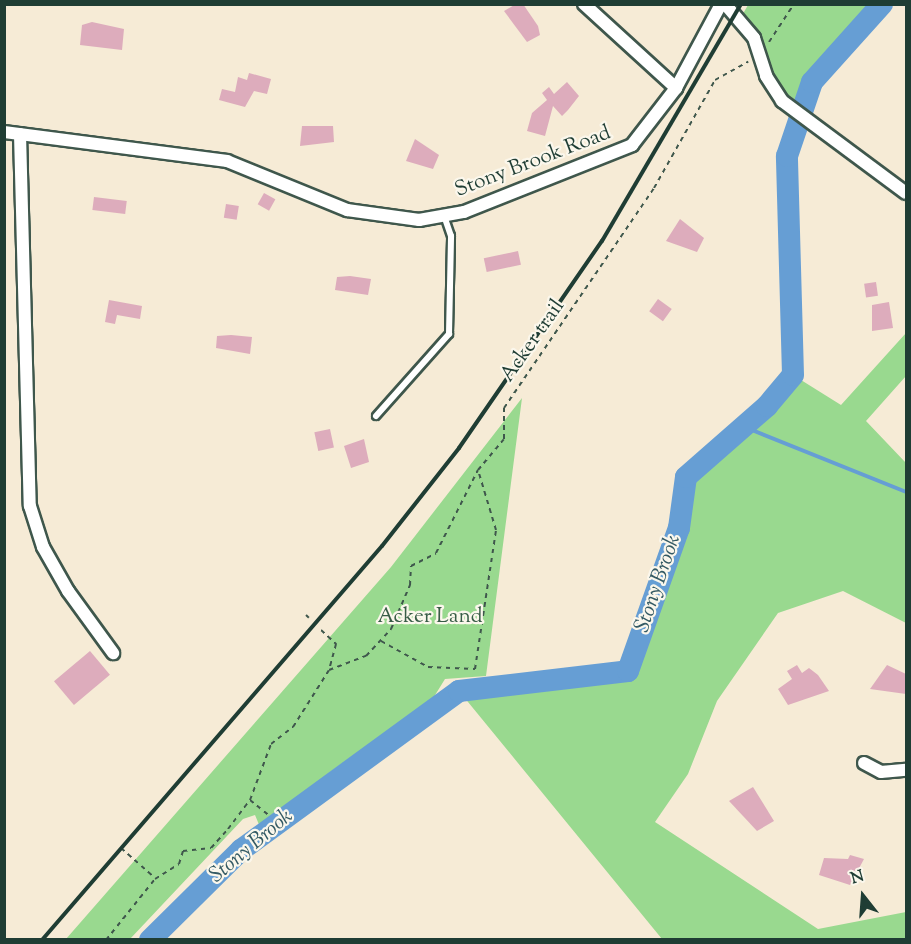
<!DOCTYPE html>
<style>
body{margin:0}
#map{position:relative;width:911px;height:944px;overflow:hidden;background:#f6ebd6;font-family:"Sorts Mill Goudy",serif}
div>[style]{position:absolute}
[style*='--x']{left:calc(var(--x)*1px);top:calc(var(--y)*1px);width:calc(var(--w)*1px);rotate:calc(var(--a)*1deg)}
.green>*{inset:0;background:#99d98f}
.stream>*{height:4px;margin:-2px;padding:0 2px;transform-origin:2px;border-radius:2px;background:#669ed4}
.river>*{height:22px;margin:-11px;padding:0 11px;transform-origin:11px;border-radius:11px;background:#669ed4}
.building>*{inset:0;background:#ddacbc;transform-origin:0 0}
.path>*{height:2px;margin-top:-1px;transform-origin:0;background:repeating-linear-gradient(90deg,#3f574c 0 4.5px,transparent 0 9px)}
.roads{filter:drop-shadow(2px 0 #3f574c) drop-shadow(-2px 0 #3f574c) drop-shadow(0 2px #3f574c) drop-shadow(0 -2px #3f574c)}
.lane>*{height:6px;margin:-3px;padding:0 3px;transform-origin:3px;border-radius:3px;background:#fff}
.street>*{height:12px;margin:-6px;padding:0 6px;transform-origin:6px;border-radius:6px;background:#fff}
.rail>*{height:4px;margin:-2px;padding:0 2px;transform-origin:2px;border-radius:2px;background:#1f3d34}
span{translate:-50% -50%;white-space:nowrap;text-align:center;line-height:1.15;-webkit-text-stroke:4.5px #fbf7ec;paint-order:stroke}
.street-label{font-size:21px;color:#1f3d34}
.park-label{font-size:21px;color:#375c46}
.water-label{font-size:22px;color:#345a64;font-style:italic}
.frame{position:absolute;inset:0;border:6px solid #1f3d34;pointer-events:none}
.north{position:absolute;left:833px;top:866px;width:60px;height:60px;-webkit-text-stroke:4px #fbf7ec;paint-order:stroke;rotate:343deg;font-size:16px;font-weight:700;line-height:24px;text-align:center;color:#1f3d34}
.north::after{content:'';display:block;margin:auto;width:21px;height:27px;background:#1f3d34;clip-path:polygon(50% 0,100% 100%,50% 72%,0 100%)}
</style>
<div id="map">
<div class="green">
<i style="clip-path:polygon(748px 5px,882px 5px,789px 107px,740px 19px)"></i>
<i style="clip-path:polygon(906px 333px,906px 376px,866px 421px,906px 463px,906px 623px,843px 591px,778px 613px,717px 701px,688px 774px,655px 822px,818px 929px,906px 912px,906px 939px,662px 939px,459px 691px,628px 671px,679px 528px,686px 477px,793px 375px,841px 405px)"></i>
<i style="clip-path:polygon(522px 398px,486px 676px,445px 679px,432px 700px,330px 772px,273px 822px,260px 827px,255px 815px,243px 819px,130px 939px,66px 939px,391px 567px)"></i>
</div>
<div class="stream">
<i style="--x:742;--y:426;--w:177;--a:21.9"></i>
</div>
<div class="river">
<i style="--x:150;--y:940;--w:128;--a:-44.7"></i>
<i style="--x:241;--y:850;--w:270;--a:-36.1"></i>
<i style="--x:459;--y:691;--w:170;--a:-6.7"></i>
<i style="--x:628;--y:671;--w:152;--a:-70.4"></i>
<i style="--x:679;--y:528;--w:51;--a:-82.2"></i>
<i style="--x:686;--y:477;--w:108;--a:-41.2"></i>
<i style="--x:767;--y:406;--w:40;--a:-50"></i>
<i style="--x:793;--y:375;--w:219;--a:-91.6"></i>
<i style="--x:787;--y:156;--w:78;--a:-71.3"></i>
<i style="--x:812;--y:82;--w:105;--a:-48.1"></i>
</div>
<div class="building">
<i style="clip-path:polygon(516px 4px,523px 4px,538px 26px,540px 35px,527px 42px,504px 11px)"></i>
<i style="clip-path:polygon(92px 22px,124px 29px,122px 50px,80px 45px,82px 25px)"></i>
<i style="clip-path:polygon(249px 73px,271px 79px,267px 94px,254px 91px,245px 107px,219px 100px,222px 89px,235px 92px,238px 77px,247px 80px)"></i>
<i style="clip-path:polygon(567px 82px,579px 96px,568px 110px,562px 116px,553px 106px,545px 136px,527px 131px,532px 113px,547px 100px,542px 93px,549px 87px,554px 94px)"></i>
<i style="clip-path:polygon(302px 126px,333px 126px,334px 142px,300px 146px)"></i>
<i style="clip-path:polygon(415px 139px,439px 155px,433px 169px,406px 161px)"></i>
<i style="left:264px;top:193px;width:13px;height:13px;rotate:29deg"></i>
<i style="left:94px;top:197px;width:33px;height:13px;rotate:7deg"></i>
<i style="left:226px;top:204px;width:13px;height:14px;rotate:9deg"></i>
<i style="clip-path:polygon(680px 219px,704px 238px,697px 252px,666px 241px)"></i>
<i style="left:518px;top:251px;width:14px;height:35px;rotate:78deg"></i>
<i style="clip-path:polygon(350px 276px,371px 279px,368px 295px,335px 290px,337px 277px)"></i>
<i style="left:876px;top:282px;width:14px;height:12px;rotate:82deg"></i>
<i style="left:658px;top:299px;width:17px;height:15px;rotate:36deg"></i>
<i style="clip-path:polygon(109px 300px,142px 306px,140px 319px,117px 315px,115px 324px,105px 322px)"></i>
<i style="clip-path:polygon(889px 302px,893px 328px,872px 331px,872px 305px)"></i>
<i style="clip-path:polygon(231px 335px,252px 337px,250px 354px,216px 348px,217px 336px)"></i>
<i style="left:330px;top:429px;width:19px;height:16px;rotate:78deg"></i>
<i style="clip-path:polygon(364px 439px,369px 462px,351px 468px,344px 446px)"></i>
<i style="left:90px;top:651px;width:31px;height:47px;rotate:50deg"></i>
<i style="clip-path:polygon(797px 665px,802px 673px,809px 668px,818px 675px,829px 691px,788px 705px,778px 689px,792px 679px,787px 671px)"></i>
<i style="clip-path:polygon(887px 665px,906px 674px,906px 694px,870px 689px)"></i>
<i style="clip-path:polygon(753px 787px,774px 821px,757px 831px,729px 801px)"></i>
<i style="clip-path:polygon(850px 855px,864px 859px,850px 885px,819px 875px,824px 858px,848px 859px)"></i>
</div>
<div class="path">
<i style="--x:769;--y:42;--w:45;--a:-56.7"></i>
<i style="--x:306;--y:615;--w:4;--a:45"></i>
<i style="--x:321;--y:630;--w:21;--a:43"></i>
<i style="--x:336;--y:644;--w:27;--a:105"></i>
<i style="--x:381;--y:641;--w:54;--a:29"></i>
<i style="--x:428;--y:667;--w:47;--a:2.4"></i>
<i style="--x:475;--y:669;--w:141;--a:-81.4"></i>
<i style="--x:496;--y:530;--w:63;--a:-106.7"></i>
<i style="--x:250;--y:800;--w:26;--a:39"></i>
<i style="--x:121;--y:848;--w:45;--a:41.4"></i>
<i style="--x:106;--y:940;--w:78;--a:-51.2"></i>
<i style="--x:155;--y:879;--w:28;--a:-32"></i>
<i style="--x:179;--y:864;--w:14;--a:-73"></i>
<i style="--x:183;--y:851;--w:28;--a:-6"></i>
<i style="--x:211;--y:848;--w:25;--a:-48"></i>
<i style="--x:228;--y:829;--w:36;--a:-53"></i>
<i style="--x:250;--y:800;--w:60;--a:-69.4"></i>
<i style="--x:271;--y:744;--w:28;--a:-38"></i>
<i style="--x:293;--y:727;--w:67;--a:-57.7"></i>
<i style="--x:329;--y:670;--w:40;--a:-21"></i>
<i style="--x:366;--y:656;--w:37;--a:-47"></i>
<i style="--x:391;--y:629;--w:48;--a:-66.6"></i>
<i style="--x:410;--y:585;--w:19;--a:-87"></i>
<i style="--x:411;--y:566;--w:28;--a:-27"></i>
<i style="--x:436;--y:553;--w:93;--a:-63.2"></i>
<i style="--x:478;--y:470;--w:40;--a:-50"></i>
<i style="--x:504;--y:439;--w:31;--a:-90"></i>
<i style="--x:504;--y:408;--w:266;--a:-55.7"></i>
<i style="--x:654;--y:188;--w:124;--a:-60.5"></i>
<i style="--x:715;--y:80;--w:38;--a:-29"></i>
</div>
<div class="roads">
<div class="lane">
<i style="--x:376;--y:416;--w:110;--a:-48.3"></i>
<i style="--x:449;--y:334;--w:98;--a:-88.8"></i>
<i style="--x:451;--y:236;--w:21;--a:-109"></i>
</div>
<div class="street">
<i style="--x:584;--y:4;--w:125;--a:42.4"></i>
<i style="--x:725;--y:4;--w:45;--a:49.5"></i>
<i style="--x:754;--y:38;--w:40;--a:72"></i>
<i style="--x:766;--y:76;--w:30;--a:57"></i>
<i style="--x:782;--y:101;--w:154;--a:36.6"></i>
<i style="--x:4;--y:132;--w:225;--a:7.4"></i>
<i style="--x:227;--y:161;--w:130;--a:22.2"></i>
<i style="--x:347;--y:210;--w:73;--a:7.9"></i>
<i style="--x:419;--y:220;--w:46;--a:-10.1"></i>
<i style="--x:464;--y:212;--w:181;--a:-21.7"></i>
<i style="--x:632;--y:145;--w:72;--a:-52.3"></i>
<i style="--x:676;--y:88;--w:95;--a:-61.8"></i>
<i style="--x:20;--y:134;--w:372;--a:88.5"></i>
<i style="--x:30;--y:506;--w:43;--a:72.4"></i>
<i style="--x:43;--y:547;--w:51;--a:60.4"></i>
<i style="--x:68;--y:591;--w:77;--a:54"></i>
<i style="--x:864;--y:763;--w:19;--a:28"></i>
<i style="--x:881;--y:772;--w:25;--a:-5"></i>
</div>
</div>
<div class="rail">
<i style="--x:42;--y:940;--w:520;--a:-49.21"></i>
<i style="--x:382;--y:546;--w:125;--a:-51.8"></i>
<i style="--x:459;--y:448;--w:252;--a:-55.4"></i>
<i style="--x:602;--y:241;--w:275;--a:-59.6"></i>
</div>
<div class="street-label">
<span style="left:533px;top:162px;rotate:-21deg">Stony Brook Road</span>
<span style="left:533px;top:341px;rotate:-55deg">Acker trail</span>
</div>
<div class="park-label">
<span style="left:430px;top:617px">Acker Land</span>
</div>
<div class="water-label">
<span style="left:659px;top:584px;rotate:-71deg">Stony Brook</span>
<span style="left:252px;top:847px;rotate:-40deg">Stony Brook</span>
</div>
<div class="frame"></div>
<div class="north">N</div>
</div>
